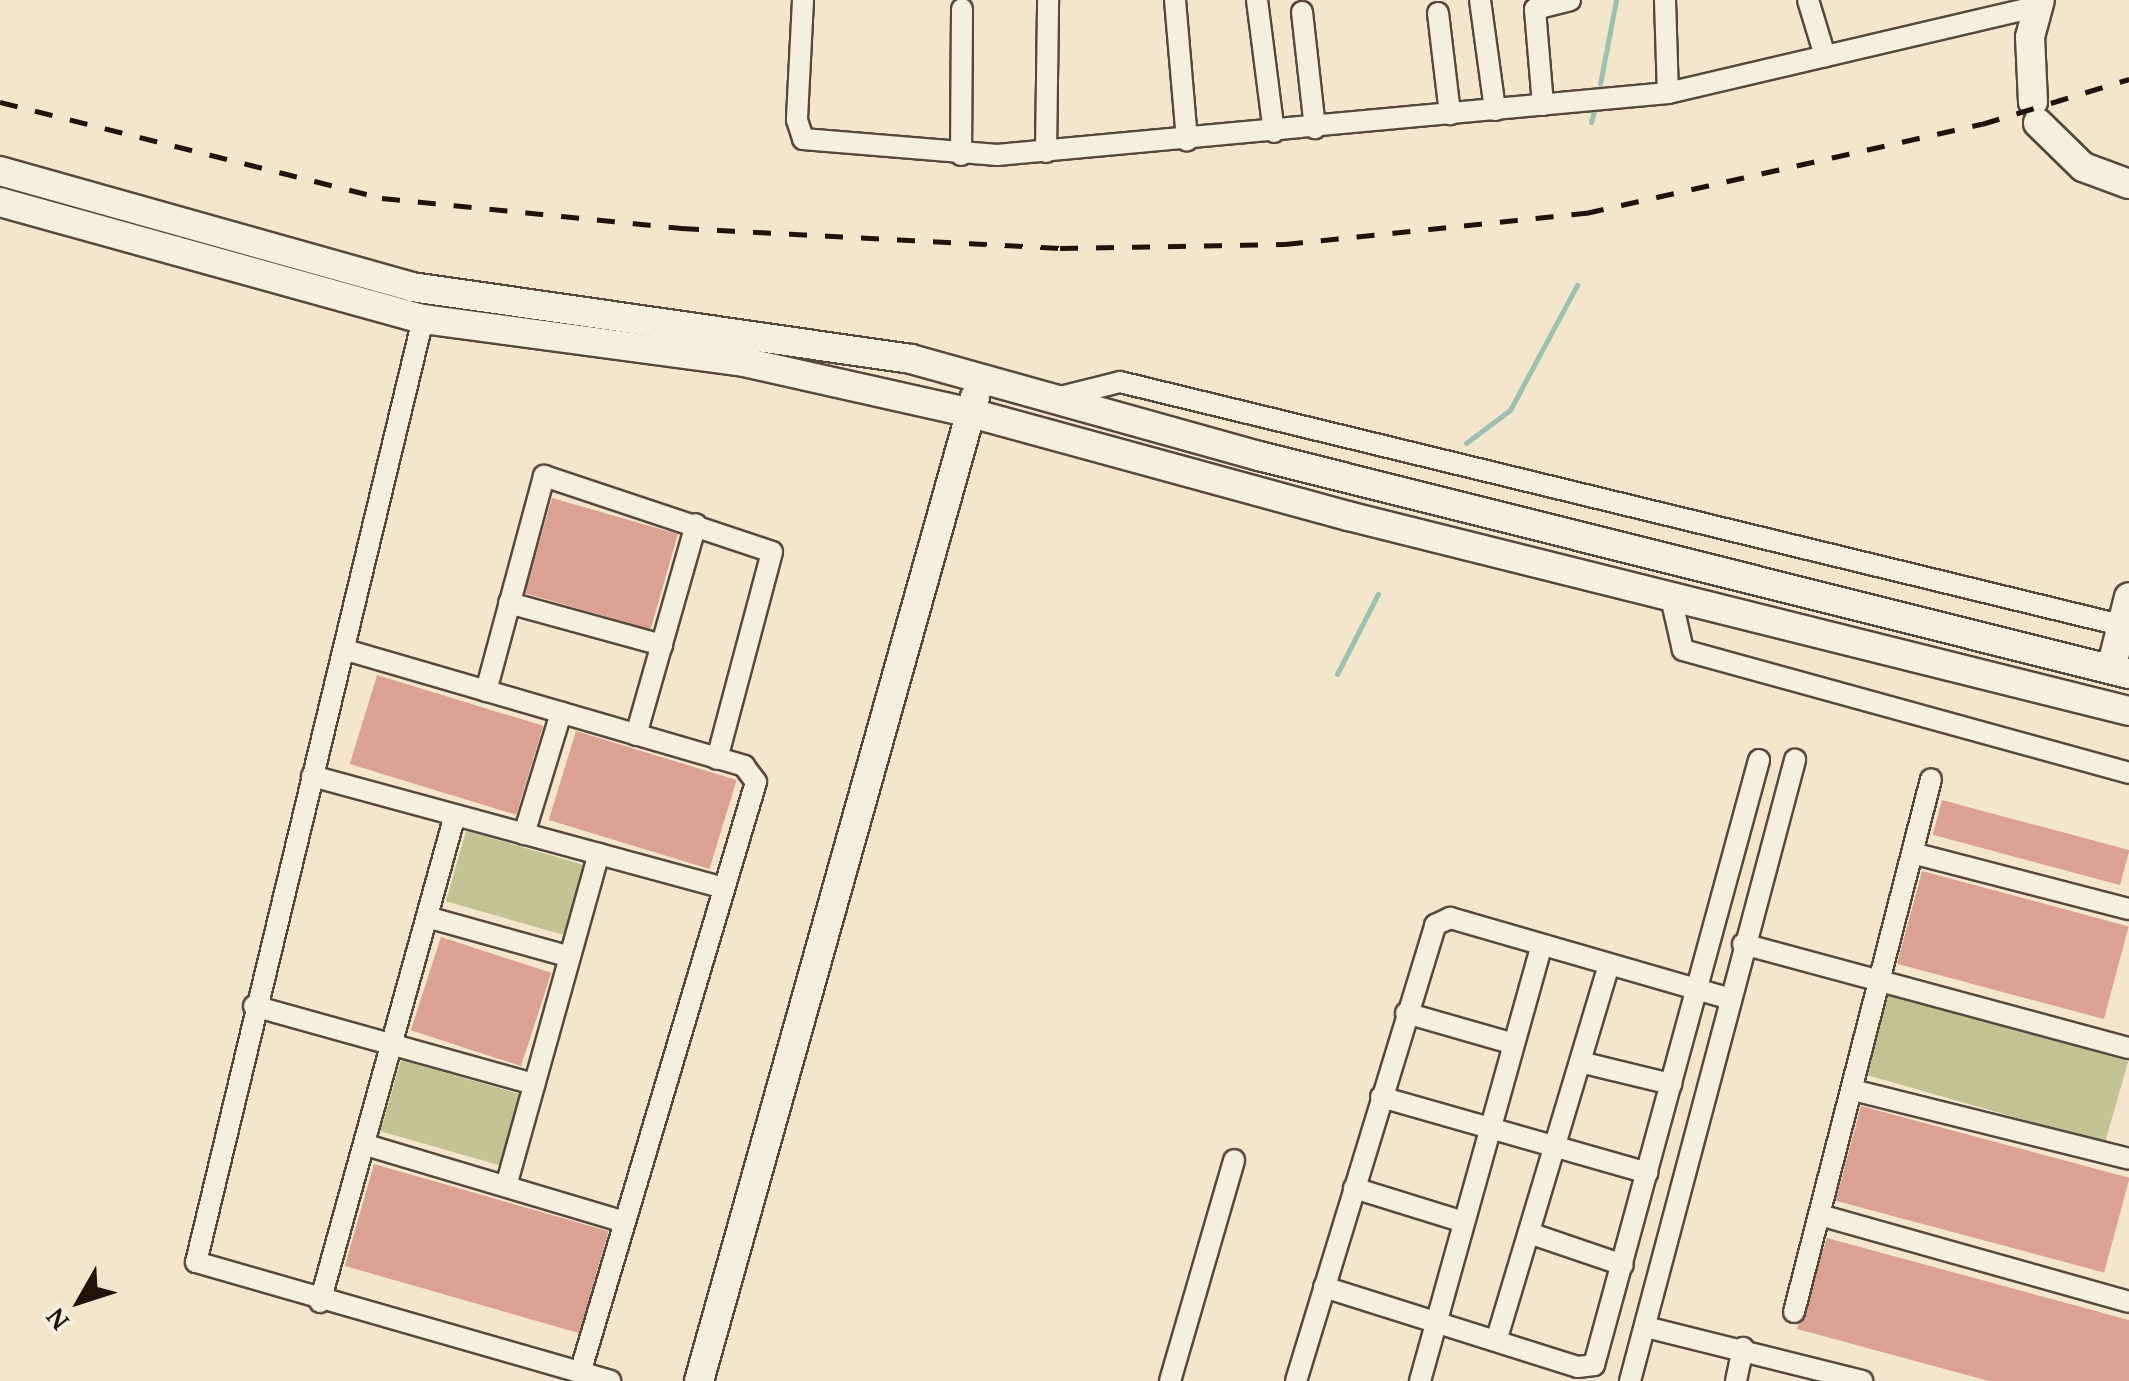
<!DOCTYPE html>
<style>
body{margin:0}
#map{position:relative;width:2129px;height:1381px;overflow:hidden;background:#f3e6cc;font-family:"Gentium Book Plus",serif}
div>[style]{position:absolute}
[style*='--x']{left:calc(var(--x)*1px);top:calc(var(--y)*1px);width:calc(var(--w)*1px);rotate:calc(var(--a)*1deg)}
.green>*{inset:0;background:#c3c292;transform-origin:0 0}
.stream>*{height:5px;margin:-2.5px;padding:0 2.5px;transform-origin:2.5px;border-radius:2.5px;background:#9cc0b3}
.building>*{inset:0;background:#dba294;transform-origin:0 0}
.roads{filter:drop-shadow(2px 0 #56483c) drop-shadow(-2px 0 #56483c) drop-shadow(0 2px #56483c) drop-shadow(0 -2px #56483c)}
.street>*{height:20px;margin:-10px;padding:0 10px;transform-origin:10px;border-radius:10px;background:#f7efde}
.secondary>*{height:28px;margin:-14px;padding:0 14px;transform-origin:14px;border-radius:14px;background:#f7efde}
.rail>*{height:5px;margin-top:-2.5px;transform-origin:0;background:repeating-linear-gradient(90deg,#21130c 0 18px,transparent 0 36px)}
span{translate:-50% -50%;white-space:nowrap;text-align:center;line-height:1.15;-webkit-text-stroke:8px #f7efde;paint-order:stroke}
.north{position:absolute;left:30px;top:1251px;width:100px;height:100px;-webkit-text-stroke:8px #f7efde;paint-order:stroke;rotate:231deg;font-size:28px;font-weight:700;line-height:40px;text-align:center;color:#21130c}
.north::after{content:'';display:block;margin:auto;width:35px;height:45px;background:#21130c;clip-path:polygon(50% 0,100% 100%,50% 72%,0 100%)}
</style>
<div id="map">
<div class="green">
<i style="left:466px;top:831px;width:123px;height:73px;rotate:16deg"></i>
<i style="left:1886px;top:992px;width:252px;height:85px;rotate:16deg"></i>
<i style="left:401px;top:1060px;width:124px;height:74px;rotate:16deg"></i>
</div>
<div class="stream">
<i style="--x:1600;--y:84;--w:86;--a:-79.2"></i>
<i style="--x:1591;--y:122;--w:16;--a:-75"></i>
<i style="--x:1466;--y:443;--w:55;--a:-36.9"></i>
<i style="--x:1510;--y:410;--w:142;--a:-61.8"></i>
<i style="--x:1337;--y:674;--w:90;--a:-62.9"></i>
</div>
<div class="building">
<i style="left:552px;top:498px;width:131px;height:99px;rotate:16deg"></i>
<i style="left:377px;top:675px;width:174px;height:93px;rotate:17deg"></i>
<i style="left:576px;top:731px;width:168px;height:93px;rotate:17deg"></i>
<i style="left:1942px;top:800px;width:194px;height:36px;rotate:15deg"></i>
<i style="left:1922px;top:871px;width:214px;height:96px;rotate:15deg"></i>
<i style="left:441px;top:937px;width:116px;height:98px;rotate:18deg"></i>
<i style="left:1861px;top:1106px;width:278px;height:98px;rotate:15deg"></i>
<i style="left:374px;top:1164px;width:244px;height:106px;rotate:16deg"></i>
<i style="clip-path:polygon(1827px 1238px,2129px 1320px,2129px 1381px,1989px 1381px,1797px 1329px)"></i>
</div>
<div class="roads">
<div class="street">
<i style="--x:803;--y:0;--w:120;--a:92.9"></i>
<i style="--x:797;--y:120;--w:20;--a:72"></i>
<i style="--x:803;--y:139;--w:195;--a:4.7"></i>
<i style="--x:997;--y:155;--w:674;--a:-5.28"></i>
<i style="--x:1668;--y:93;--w:378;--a:-13.2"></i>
<i style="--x:1175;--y:0;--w:141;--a:85.1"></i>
<i style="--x:1257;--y:0;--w:133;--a:82.7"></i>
<i style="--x:1480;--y:0;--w:111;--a:82.2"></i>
<i style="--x:1665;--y:0;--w:93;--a:88.2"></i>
<i style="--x:1808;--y:0;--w:59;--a:73.1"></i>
<i style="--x:1302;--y:12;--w:117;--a:83.6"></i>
<i style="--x:1438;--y:13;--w:102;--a:83.2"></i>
<i style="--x:1543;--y:105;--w:96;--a:-94.8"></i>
<i style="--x:1535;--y:9;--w:36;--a:-14"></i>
<i style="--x:1046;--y:152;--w:152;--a:-89.2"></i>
<i style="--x:961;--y:155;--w:146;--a:-89.6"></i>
<i style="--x:423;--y:319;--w:970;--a:103.53"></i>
<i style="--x:196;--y:1262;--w:431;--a:16"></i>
<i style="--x:1056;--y:398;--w:66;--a:-14"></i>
<i style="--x:1120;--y:382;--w:1038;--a:13.65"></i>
<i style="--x:1670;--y:593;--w:58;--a:77.2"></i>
<i style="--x:1683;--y:650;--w:463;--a:15.4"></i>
<i style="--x:509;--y:603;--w:159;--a:15.4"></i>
<i style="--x:346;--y:650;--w:415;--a:16.2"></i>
<i style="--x:744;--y:766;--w:20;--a:53"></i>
<i style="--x:756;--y:782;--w:617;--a:106.58"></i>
<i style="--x:486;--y:691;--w:223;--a:-74.9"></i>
<i style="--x:544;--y:476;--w:240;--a:18.4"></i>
<i style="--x:772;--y:552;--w:214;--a:104.9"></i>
<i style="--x:636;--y:735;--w:219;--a:-74.1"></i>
<i style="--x:312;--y:776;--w:427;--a:15.2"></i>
<i style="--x:524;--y:834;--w:127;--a:-73"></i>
<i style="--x:1916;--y:854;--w:220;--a:14.5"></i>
<i style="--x:427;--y:917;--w:148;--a:15.6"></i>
<i style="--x:1743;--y:944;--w:400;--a:15.1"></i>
<i style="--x:254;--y:1006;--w:291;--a:15.6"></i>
<i style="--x:1406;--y:1013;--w:112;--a:16"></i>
<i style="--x:1580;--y:1062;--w:94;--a:13.6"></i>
<i style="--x:1853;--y:1090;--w:284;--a:14"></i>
<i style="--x:1381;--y:1097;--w:277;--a:15.9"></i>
<i style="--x:366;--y:1145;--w:269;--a:16.6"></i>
<i style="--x:506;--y:1186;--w:345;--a:-74.4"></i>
<i style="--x:1354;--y:1188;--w:115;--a:17.2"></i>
<i style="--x:1820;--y:1215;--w:321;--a:15.7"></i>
<i style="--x:1529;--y:1233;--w:99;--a:18.8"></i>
<i style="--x:1324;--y:1287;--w:266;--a:17.5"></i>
<i style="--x:1578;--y:1367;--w:16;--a:-7"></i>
<i style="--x:1594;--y:1365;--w:627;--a:-74.74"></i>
<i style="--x:320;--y:1302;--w:505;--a:-74.51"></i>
<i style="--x:1794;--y:1312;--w:550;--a:-75.58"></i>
<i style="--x:1646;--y:1327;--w:223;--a:14"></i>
<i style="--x:1497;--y:1338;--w:386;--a:-73.3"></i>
<i style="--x:1170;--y:1381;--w:230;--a:-73.8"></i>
<i style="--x:1296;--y:1381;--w:477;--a:-73"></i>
<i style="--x:1435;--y:925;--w:17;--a:-25"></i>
<i style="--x:1450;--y:918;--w:288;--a:16.1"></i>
<i style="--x:1420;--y:1381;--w:451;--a:-74.4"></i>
<i style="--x:1630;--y:1381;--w:643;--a:-75.12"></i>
<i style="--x:1736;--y:1381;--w:34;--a:-78"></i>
</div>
<div class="secondary">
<i style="--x:2033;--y:102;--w:65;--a:-92.6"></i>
<i style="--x:2030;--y:37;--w:38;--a:-75"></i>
<i style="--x:2038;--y:123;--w:63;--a:44.4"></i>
<i style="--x:2083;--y:167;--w:49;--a:20.3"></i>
<i style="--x:0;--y:171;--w:428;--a:15.7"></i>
<i style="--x:412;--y:287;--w:504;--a:8.21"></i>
<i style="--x:911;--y:359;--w:361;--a:15.6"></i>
<i style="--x:1259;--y:456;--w:897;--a:14.07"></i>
<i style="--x:0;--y:202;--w:439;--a:15.5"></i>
<i style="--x:423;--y:319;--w:319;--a:7.6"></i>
<i style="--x:739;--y:361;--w:238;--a:12.6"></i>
<i style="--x:971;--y:413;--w:391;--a:15.3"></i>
<i style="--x:1348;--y:516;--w:805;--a:14.02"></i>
<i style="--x:2111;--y:669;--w:74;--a:-76"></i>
<i style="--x:699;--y:1381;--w:1022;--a:-74.33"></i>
</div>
</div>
<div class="rail">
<i style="--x:0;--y:102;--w:394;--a:14.1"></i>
<i style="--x:382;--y:198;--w:301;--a:5.7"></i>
<i style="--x:681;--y:228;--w:380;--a:3"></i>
<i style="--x:1060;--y:248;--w:225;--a:-1"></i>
<i style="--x:1285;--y:244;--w:303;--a:-5.9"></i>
<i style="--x:1586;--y:213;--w:406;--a:-12.7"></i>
<i style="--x:1982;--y:124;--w:154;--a:-17"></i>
</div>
<div class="north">N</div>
</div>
